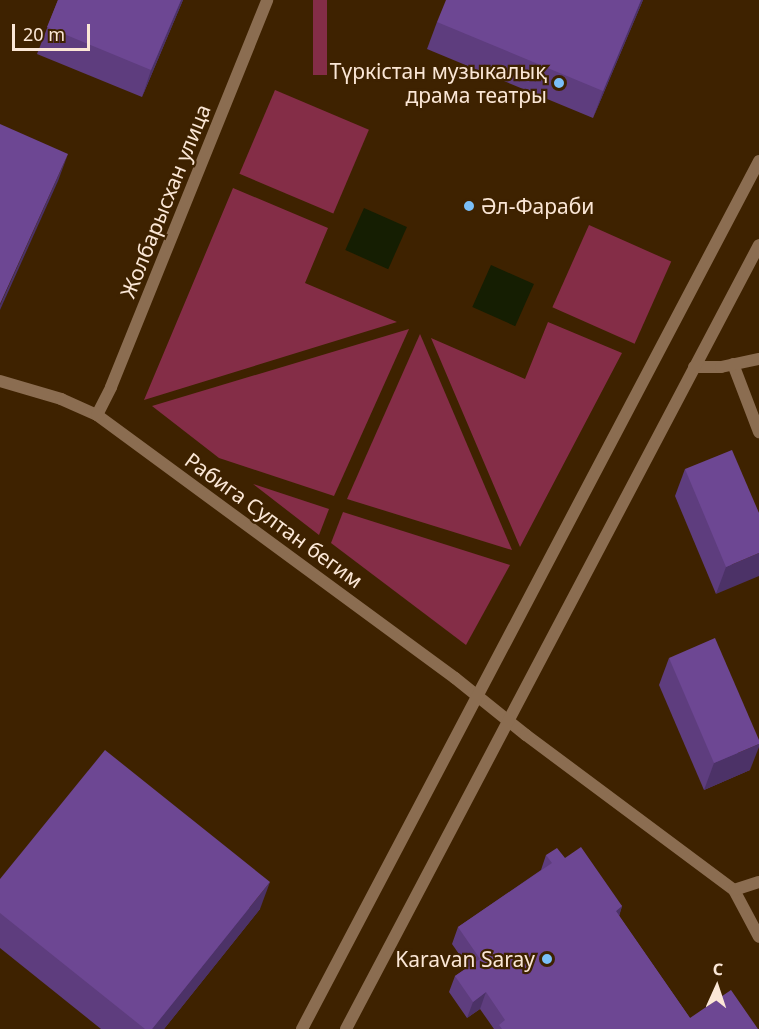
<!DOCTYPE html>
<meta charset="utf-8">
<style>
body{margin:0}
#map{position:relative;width:759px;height:1029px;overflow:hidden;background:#3e2200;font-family:"Noto Sans",sans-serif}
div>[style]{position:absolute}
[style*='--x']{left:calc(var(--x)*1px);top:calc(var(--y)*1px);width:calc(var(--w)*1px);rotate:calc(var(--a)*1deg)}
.green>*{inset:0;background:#842d47;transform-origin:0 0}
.water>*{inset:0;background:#151e02;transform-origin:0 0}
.minor>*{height:12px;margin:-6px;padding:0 6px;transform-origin:6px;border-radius:6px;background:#8b6d51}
.wall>*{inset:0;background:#5e3d7e}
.shaded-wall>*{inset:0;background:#4c3267}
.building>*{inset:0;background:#6d4793}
.dots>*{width:16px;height:16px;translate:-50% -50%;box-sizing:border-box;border:3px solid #3e2200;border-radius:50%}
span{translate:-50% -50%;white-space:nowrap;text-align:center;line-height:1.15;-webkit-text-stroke:4.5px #3e2200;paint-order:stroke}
.poi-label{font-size:21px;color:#fbe7d6}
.right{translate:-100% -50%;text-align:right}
.left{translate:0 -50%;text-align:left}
.street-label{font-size:21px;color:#fbe7d6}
.north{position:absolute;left:687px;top:957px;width:60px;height:60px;-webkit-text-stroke:4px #3e2200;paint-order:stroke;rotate:3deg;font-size:16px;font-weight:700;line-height:24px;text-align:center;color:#fbe7d6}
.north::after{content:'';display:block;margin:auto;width:21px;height:27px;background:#fbe7d6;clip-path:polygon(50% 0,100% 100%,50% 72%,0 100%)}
.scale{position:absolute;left:12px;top:24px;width:78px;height:27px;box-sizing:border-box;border:3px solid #fbe7d6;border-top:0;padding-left:8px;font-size:18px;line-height:21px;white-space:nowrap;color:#fbe7d6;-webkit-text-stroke:4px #3e2200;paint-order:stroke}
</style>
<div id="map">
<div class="green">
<i style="left:313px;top:0;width:14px;height:75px"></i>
<i style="left:275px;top:90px;width:102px;height:91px;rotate:23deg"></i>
<i style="clip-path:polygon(233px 188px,328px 228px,305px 283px,397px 322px,144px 400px)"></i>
<i style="left:589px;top:225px;width:90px;height:90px;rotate:24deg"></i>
<i style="clip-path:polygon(548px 322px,622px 353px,520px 547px,431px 338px,525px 379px)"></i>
<i style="clip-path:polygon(409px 329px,334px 496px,219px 458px,152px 406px)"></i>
<i style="clip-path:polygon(420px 334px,512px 550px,347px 499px)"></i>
<i style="clip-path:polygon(253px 484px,329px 509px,319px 535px)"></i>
<i style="clip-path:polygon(343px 512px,510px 565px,466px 645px,331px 543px)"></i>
</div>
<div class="water">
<i style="left:364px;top:208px;width:47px;height:46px;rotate:24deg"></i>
<i style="left:491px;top:265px;width:47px;height:46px;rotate:24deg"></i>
</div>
<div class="minor">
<i style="--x:733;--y:364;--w:73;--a:69.1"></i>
<i style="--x:694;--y:367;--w:27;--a:0"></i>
<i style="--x:721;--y:367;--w:39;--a:-12"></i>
<i style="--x:0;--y:381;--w:64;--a:16.4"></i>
<i style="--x:61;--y:399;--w:39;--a:24"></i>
<i style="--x:97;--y:415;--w:444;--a:36.3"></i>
<i style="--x:455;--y:678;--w:91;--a:38.8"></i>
<i style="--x:526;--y:735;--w:259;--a:36.7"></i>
<i style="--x:734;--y:890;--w:53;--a:62"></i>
<i style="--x:97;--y:415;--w:31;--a:-63"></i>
<i style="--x:111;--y:387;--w:417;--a:-68"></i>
<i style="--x:734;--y:890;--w:26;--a:-18"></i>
<i style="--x:302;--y:1029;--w:981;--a:-62.23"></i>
<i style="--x:346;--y:1029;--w:886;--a:-62.22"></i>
</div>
<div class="wall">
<i style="clip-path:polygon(58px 0,183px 0,142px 97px,37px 54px)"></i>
<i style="clip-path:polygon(643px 0,593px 118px,427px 49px,437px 22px)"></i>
<i style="clip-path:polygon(685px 469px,759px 513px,716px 594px,675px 496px)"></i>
<i style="clip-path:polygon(669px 658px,750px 770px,704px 790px,659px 685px)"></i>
<i style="clip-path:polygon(546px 855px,565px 858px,622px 906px,619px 916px,690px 1018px,758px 1029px,494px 1029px,480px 1009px,467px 1018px,449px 992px,455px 976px,468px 967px,452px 944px,458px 927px,541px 870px)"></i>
<i style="clip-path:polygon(0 879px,260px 909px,164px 1029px,101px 1029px,0 948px)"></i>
</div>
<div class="shaded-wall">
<i style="clip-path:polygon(181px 0,183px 0,142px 97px,151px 70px)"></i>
<i style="clip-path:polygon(641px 0,643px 0,593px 118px,603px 91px)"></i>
<i style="clip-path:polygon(68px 154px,58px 181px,0 310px,0 305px)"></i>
<i style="clip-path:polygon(759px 553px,759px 576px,716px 594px,726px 567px)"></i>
<i style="clip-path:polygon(759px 744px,759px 747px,750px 770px,704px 790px,714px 763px)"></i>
<i style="clip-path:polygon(270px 882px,260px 909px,164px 1029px,152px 1029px)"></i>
<i style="clip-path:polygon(622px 906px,617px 923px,616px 911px)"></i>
<i style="clip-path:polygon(486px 992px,480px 1009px,467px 1018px,473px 1002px)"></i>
</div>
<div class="building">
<i style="clip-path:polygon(58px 0,181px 0,151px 70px,47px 27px)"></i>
<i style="clip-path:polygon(446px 0,641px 0,603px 91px,437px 22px)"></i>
<i style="clip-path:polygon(0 124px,68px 154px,0 304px)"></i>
<i style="clip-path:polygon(732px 450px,759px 513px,759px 553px,726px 567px,685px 469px)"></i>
<i style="clip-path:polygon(715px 638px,759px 740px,759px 744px,714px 763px,669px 658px)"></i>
<i style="clip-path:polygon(105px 750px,270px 882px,152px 1029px,145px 1029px,0 913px,0 879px)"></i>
<i style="clip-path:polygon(581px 847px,622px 906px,616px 911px,690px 1018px,731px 990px,758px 1029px,502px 1029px,499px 1025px,505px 1020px,486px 992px,473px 1002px,455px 976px,480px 959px,458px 927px,552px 863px,546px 855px,557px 848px,565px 858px)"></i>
</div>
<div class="dots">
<i style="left:559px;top:83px;background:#7abff8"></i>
<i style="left:469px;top:206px;background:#7abff8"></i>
<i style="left:547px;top:959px;background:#7abff8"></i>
</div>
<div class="poi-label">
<span class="right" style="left:547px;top:83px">Түркістан музыкалық<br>драма театры</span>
<span class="left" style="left:481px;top:206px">Әл-Фараби</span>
<span class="right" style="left:535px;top:959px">Karavan Saray</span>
</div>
<div class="street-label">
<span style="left:165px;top:201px;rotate:-68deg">Жолбарысхан улица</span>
<span style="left:274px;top:520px;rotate:36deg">Рабига Султан бегим</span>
</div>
<div class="north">С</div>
<div class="scale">20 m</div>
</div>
